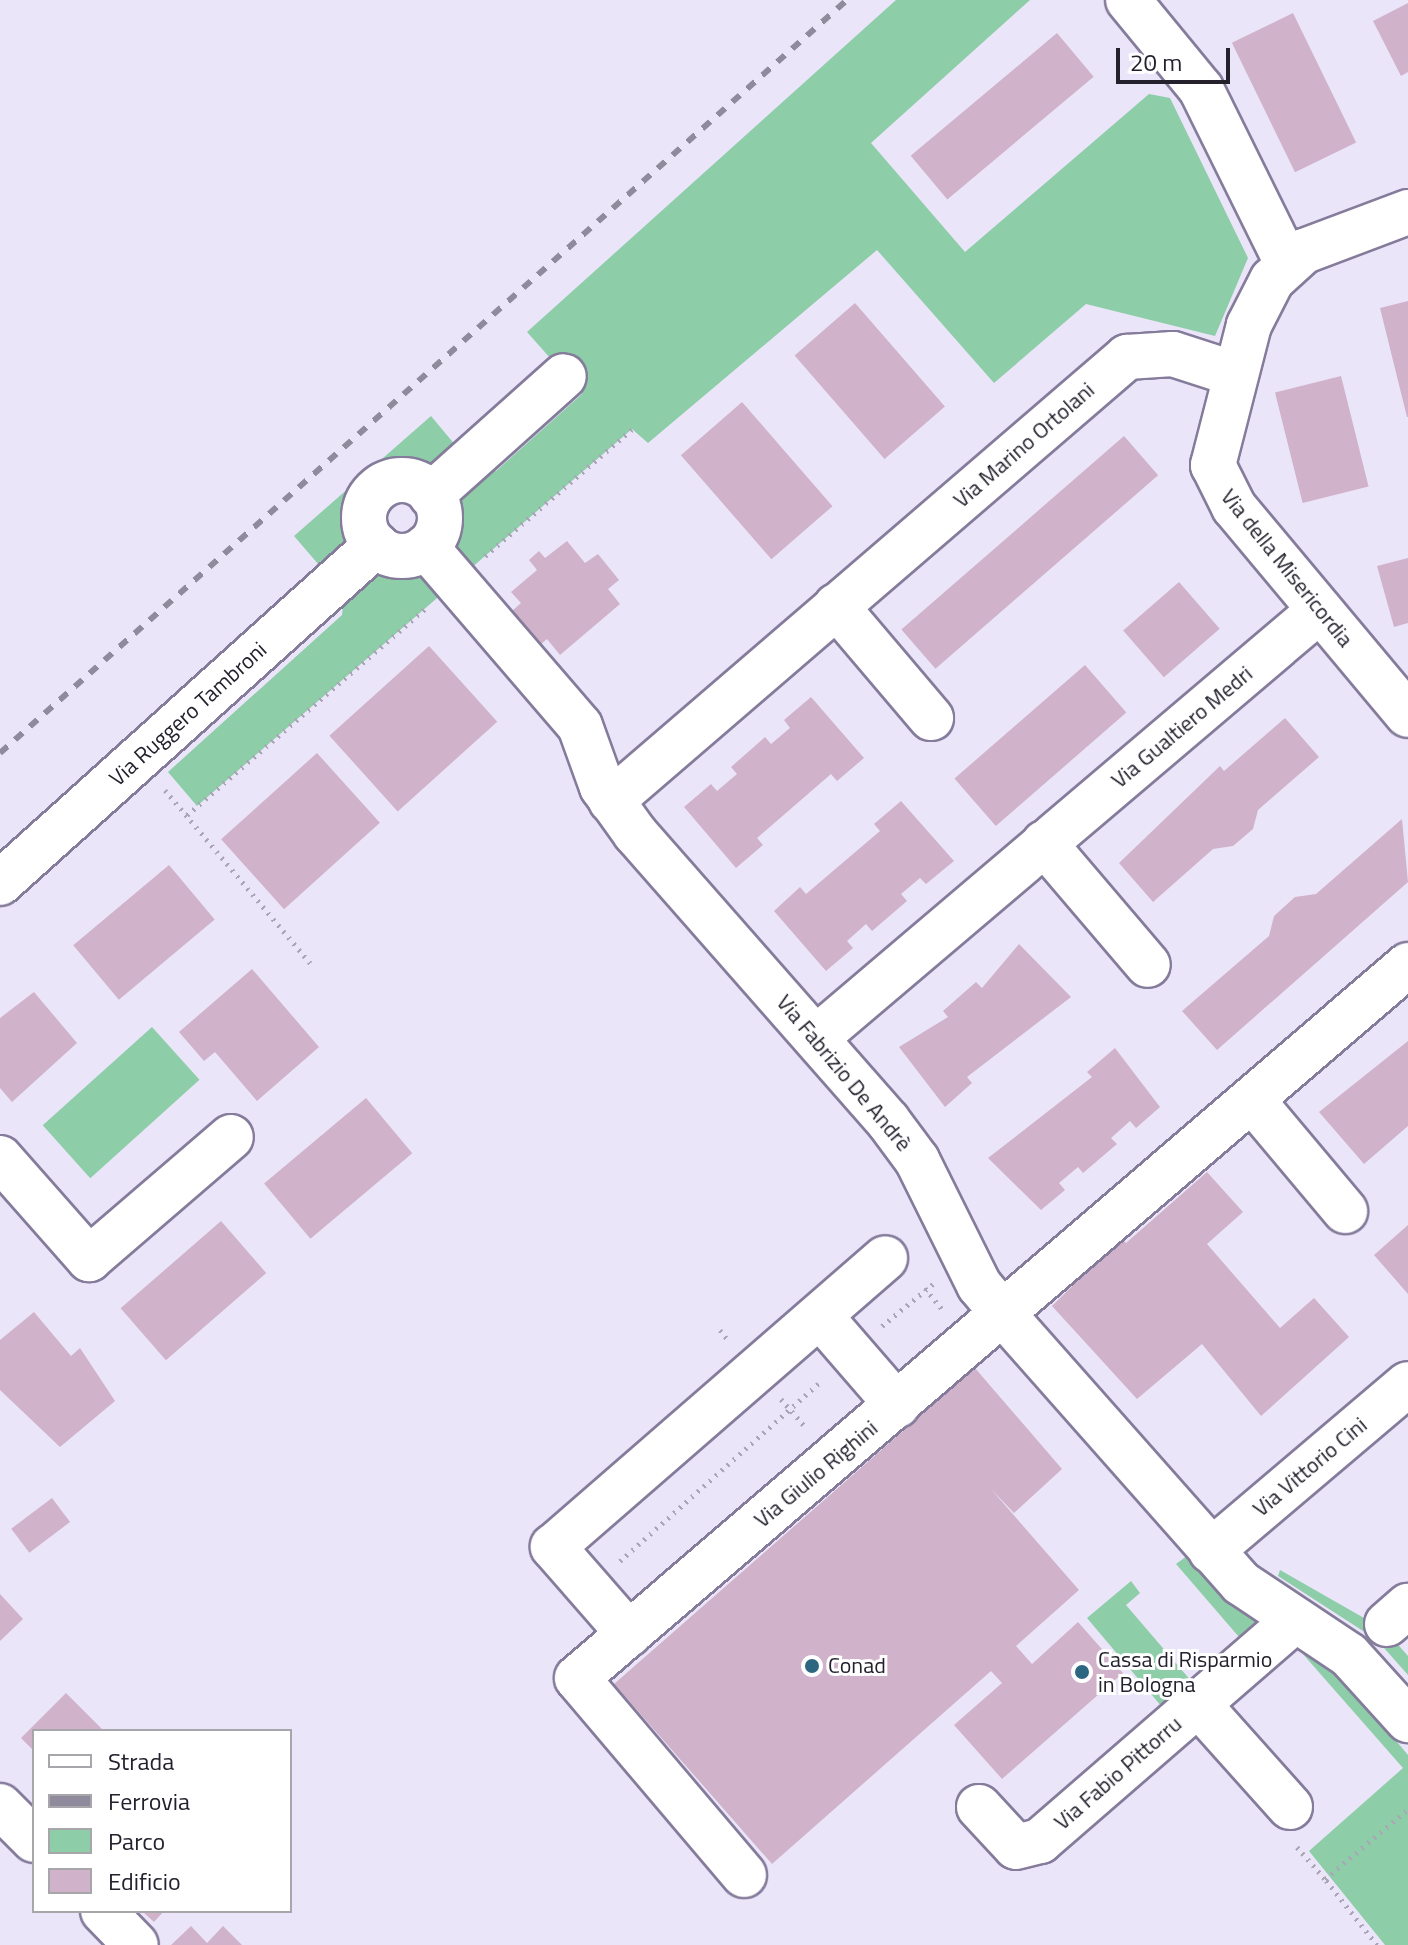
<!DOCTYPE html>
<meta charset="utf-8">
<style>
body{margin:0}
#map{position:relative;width:1408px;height:1945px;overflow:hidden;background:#ebe5fa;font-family:"Titillium Web",sans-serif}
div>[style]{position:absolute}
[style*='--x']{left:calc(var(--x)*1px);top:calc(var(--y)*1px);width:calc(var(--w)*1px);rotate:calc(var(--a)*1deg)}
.green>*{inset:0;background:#8dcda8;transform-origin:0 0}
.building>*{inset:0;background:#d0b2ca;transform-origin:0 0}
.path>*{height:5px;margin-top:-2.5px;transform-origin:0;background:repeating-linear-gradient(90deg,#aaa5b7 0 2px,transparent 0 8px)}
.roads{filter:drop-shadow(2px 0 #857c9b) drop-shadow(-2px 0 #857c9b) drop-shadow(0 2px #857c9b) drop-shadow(0 -2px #857c9b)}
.minor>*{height:44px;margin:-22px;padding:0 22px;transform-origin:22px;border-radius:22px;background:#fff}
.minor>.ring{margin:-22px;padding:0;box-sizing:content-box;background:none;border:44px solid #fff;border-radius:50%}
.rail>*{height:6px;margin-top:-3px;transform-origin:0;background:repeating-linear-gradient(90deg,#908b9c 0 10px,transparent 0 20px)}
.dots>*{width:22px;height:22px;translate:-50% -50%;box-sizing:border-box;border:4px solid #fff;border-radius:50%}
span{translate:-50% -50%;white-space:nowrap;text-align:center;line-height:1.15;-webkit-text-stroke:6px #fff;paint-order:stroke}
.street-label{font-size:22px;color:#24212d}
.poi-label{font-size:22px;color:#24212d}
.left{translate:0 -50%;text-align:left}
.legend{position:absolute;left:32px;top:1729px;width:260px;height:184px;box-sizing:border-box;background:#fff;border:2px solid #a7a6ab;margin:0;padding:10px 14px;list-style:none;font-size:24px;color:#24212d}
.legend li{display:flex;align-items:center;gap:16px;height:40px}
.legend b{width:40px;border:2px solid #a7a6ab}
.scale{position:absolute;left:1116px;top:48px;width:114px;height:36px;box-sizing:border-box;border:4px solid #24212d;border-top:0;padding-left:10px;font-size:24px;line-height:28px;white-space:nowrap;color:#24212d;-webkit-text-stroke:6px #fff;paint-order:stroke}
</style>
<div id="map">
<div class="green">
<i style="clip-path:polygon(896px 0,1030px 0,871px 143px,965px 252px,1149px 94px,1170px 98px,1248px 258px,1215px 336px,1086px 304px,994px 383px,877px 250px,648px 443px,632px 429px,470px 569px,448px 531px,448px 501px,481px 473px,496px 471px,582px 394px,527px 332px)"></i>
<i style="clip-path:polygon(431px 416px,456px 446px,431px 467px,375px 482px,361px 495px,345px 543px,319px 565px,294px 536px)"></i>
<i style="clip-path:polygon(382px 564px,418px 572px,444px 592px,197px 806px,168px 772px,342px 615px,344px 596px)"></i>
<i style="left:152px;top:1027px;width:71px;height:147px;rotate:48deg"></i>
<i style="clip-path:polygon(1191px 1553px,1261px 1617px,1239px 1637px,1176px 1564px)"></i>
<i style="clip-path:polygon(1280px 1570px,1385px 1630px,1408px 1656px,1408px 1675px,1377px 1640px,1278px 1576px)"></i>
<i style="clip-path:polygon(1131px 1581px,1140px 1593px,1126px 1605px,1192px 1682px,1162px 1707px,1087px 1618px)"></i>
<i style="clip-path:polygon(1295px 1645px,1348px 1684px,1408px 1755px,1408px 1945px,1385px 1945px,1309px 1851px,1403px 1768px)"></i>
</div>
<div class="building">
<i style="clip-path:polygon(1408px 3px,1408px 72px,1401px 76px,1373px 21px)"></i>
<i style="left:1293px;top:13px;width:144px;height:68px;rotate:64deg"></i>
<i style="left:1057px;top:33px;width:57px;height:191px;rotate:50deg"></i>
<i style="clip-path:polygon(1408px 301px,1408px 417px,1407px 417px,1380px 308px)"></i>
<i style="left:855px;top:303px;width:137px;height:80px;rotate:49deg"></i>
<i style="left:1341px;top:376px;width:114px;height:68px;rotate:76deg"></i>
<i style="left:742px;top:402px;width:138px;height:81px;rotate:49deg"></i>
<i style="left:1124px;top:436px;width:52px;height:295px;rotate:49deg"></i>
<i style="clip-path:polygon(567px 541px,585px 563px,598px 554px,619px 580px,608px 589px,620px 604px,560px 655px,547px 639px,540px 645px,512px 611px,521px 603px,511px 592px,537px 570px,529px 560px,539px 551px,545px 558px)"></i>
<i style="clip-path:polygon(1408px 558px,1408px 623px,1394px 627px,1377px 566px)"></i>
<i style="left:1179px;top:582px;width:62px;height:74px;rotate:49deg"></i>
<i style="left:429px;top:646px;width:102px;height:134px;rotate:48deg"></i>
<i style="left:1085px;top:665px;width:63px;height:173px;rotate:49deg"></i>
<i style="clip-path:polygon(811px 697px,864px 758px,837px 781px,831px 774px,757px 838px,763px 845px,736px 868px,684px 807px,711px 784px,717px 791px,737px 774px,731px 767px,765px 737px,771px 744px,790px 728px,784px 720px)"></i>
<i style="clip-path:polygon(1285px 718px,1319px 757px,1258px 810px,1253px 829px,1233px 846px,1213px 849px,1153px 902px,1119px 863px,1220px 766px,1224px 771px)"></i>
<i style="left:317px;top:753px;width:94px;height:129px;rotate:48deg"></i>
<i style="clip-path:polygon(901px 801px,954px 861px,926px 884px,920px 878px,901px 894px,907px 901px,872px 931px,866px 924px,847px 941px,853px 948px,826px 971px,774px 911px,800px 887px,806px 894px,880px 831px,874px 824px)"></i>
<i style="clip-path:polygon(1402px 819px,1408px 882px,1217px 1050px,1182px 1011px,1269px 936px,1274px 916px,1295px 897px,1316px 894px)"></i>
<i style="left:169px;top:865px;width:71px;height:125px;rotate:50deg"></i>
<i style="clip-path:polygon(1019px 944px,1071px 997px,967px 1077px,972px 1083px,945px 1107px,899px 1047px,948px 1017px,943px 1011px,976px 982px,982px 988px)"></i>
<i style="clip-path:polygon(252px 969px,319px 1047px,257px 1101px,215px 1052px,204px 1061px,179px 1032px)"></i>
<i style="clip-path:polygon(34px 992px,77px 1043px,12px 1102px,0 1088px,0 1018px)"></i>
<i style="clip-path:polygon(1408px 1041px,1408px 1126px,1364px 1164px,1319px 1112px)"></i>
<i style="clip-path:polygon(1115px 1048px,1160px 1107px,1136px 1128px,1130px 1121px,1111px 1138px,1117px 1144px,1083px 1173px,1078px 1167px,1059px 1183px,1065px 1190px,1041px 1210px,988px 1158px,1092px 1077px,1087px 1072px)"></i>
<i style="left:366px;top:1098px;width:72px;height:133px;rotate:50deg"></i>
<i style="clip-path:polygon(1207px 1172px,1243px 1212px,1207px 1244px,1280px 1328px,1314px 1298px,1349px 1337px,1261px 1416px,1202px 1344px,1137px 1399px,1052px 1306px,1121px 1238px,1126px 1243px)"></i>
<i style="left:221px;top:1221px;width:69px;height:133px;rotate:49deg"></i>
<i style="clip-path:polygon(1408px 1225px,1408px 1294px,1374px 1255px)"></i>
<i style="clip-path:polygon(34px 1312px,71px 1356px,80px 1348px,115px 1401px,60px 1447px,0 1390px,0 1340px)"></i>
<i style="clip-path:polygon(975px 1368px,1062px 1469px,1014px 1513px,990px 1488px,1079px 1590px,1016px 1646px,1032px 1664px,1078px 1622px,1123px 1673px,1002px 1779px,954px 1725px,1002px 1683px,991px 1671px,772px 1864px,614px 1684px)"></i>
<i style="left:52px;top:1498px;width:30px;height:51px;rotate:53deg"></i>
<i style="clip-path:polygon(0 1594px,23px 1619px,0 1641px)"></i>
<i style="clip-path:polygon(66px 1693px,104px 1731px,34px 1731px,34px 1751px,21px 1738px)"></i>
<i style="clip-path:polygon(142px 1911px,164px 1911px,154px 1922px)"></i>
<i style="clip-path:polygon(191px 1926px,207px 1943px,223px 1926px,242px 1945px,171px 1945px)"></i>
</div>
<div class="path">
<i style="--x:485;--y:556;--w:194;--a:-40.8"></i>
<i style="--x:165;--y:790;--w:226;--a:50"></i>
<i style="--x:187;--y:815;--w:316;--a:-40.9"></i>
<i style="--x:925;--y:1288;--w:27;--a:51"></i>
<i style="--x:882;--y:1326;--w:66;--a:-39.5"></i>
<i style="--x:720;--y:1330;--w:14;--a:51"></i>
<i style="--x:781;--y:1399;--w:38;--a:49"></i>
<i style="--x:620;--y:1561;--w:270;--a:-41.8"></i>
<i style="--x:1297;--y:1847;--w:43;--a:48.8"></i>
<i style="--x:1377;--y:1945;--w:84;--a:-128.2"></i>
<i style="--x:1325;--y:1879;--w:109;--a:-40.1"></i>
</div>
<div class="roads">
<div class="minor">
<i style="--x:1128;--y:0;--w:115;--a:50.6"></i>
<i style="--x:1201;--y:89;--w:194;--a:63.7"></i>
<i style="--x:1408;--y:212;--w:111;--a:159.4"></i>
<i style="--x:1304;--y:251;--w:43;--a:137.8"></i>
<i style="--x:1272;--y:280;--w:51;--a:117.1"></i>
<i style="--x:1249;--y:325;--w:145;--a:104.4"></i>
<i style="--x:1213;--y:465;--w:47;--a:63.4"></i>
<i style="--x:1234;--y:507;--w:271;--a:50.1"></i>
<i class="ring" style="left:364px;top:480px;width:32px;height:32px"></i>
<i style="--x:431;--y:495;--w:178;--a:-41.8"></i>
<i style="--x:426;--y:547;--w:236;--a:49.3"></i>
<i style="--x:580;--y:726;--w:65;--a:70.2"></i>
<i style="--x:602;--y:787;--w:57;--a:54.3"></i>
<i style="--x:635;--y:833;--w:383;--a:48.7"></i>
<i style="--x:888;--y:1121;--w:49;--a:53.4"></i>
<i style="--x:917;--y:1160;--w:140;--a:63.6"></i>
<i style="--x:979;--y:1285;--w:38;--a:50"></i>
<i style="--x:1003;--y:1314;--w:359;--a:48.5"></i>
<i style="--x:1241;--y:1583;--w:130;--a:33.7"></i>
<i style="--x:1349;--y:1655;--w:88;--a:47.8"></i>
<i style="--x:836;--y:606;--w:147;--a:49.7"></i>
<i style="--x:611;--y:801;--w:681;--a:-40.71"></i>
<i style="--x:1127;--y:357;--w:46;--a:-3.7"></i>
<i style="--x:1173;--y:354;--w:65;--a:17.9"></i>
<i style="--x:1044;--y:843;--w:160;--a:49.6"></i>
<i style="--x:0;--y:883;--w:506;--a:-41.95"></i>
<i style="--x:816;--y:1038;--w:661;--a:-40.34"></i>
<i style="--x:1252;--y:1100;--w:145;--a:50"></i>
<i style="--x:0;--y:1158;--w:135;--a:48.6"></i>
<i style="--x:89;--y:1259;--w:187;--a:-40.7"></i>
<i style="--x:820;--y:1316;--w:118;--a:49.1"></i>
<i style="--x:1211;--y:1551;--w:258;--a:-40.3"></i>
<i style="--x:1387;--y:1624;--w:28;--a:-41"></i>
<i style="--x:629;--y:1634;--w:116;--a:-131.1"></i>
<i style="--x:553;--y:1547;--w:440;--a:-41"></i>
<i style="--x:1198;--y:1704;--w:138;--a:48.2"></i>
<i style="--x:0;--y:1806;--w:48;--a:45"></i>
<i style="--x:979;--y:1807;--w:54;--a:47.2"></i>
<i style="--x:1016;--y:1847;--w:25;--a:-14"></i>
<i style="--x:1040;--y:1841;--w:333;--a:-40.9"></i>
<i style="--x:744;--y:1875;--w:258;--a:-130.3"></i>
<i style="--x:577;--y:1678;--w:1095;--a:-40.63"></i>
<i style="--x:103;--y:1911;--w:47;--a:45.9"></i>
</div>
</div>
<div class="rail">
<i style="--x:0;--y:753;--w:1133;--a:-41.64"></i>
</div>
<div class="dots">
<i style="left:812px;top:1666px;background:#2d6680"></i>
<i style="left:1082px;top:1672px;background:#2d6680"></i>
</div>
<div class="street-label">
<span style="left:1024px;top:445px;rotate:-41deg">Via Marino Ortolani</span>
<span style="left:1287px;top:568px;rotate:51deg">Via della Misericordia</span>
<span style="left:188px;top:714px;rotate:-42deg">Via Ruggero Tambroni</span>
<span style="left:1182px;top:727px;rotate:-40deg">Via Gualtiero Medri</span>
<span style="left:844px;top:1073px;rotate:50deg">Via Fabrizio De Andrè</span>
<span style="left:1310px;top:1467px;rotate:-40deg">Via Vittorio Cini</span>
<span style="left:816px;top:1474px;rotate:-40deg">Via Giulio Righini</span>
<span style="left:1118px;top:1773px;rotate:-41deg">Via Fabio Pittorru</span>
</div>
<div class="poi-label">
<span class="left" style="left:1098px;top:1672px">Cassa di Risparmio<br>in Bologna</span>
<span class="left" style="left:828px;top:1666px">Conad</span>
</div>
<ul class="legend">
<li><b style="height:10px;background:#fff"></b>Strada</li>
<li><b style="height:10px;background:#908b9c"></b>Ferrovia</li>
<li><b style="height:22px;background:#8dcda8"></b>Parco</li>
<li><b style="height:22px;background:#d0b2ca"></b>Edificio</li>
</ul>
<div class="scale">20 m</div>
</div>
